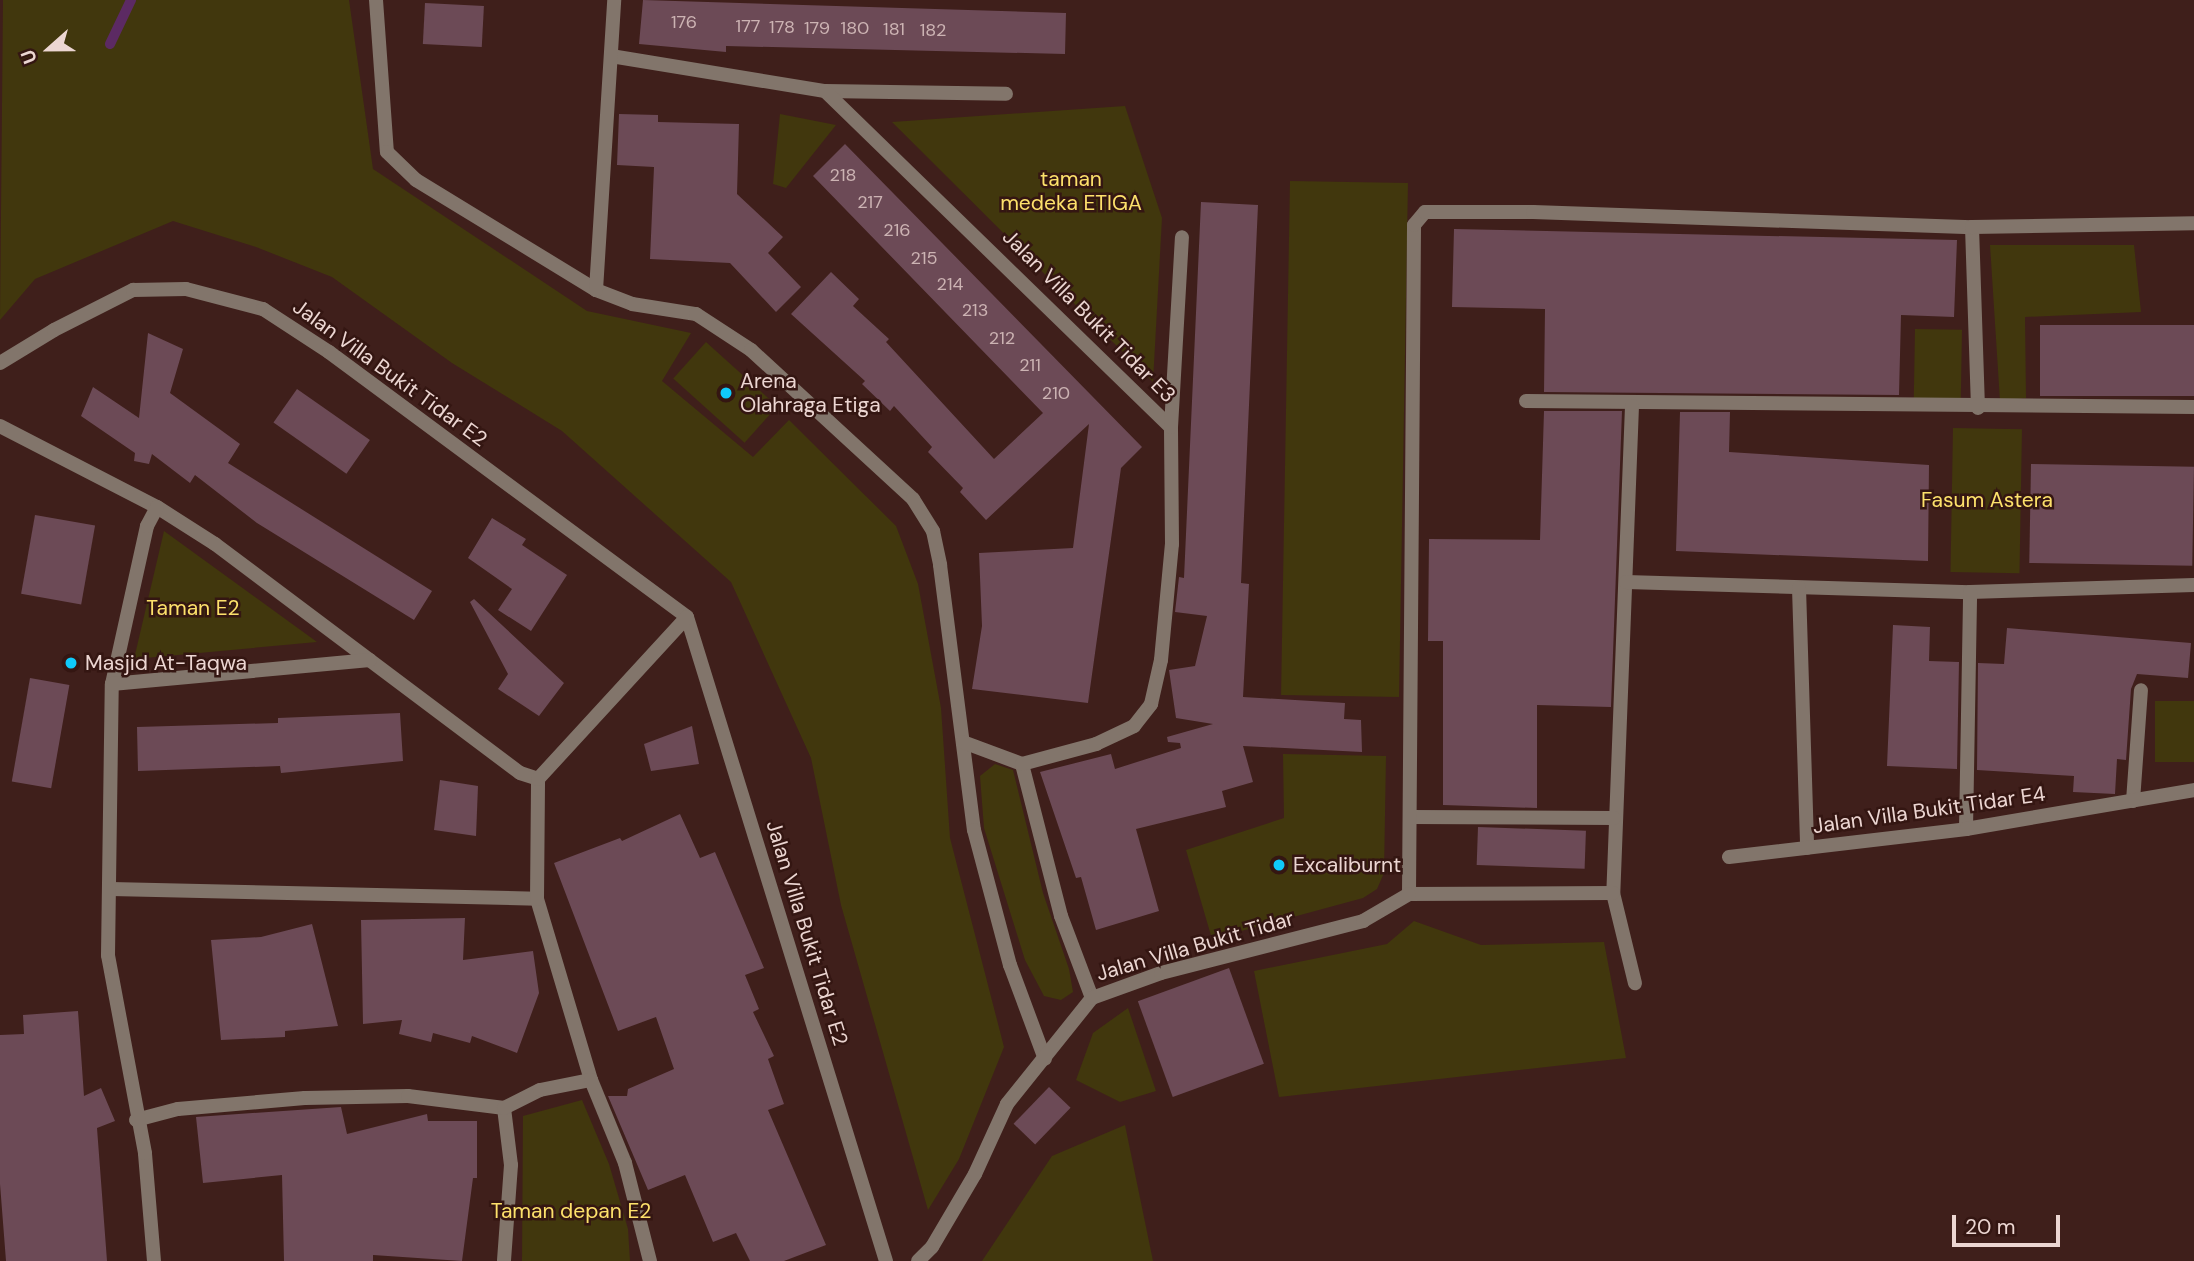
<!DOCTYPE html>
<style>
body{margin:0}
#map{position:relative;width:2194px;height:1261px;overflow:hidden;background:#3f1f1b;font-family:"DM Sans",sans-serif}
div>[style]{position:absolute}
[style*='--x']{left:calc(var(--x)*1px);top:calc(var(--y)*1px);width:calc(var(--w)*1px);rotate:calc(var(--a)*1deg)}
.green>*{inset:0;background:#41370d;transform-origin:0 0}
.stream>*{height:10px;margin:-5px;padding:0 5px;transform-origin:5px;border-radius:5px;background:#5c2a63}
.building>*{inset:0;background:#6c4a56;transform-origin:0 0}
.minor>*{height:14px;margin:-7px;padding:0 7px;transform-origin:7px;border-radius:7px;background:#82756b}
.dots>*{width:19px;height:19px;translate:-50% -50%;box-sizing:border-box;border:4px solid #341612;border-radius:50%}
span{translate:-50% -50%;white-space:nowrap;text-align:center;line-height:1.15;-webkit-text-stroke:5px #341612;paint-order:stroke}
.number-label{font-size:18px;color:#ccb3b3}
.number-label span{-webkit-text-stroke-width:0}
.park-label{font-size:21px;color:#fde16b}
.street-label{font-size:21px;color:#ecd6d2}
.poi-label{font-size:21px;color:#ecd6d2}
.left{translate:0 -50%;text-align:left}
.north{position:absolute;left:14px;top:14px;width:70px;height:70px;-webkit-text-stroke:5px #341612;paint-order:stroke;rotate:249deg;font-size:19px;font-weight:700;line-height:28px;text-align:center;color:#ecd6d2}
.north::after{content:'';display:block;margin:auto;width:24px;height:32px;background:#ecd6d2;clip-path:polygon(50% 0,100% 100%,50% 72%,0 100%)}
.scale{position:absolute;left:1952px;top:1215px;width:108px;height:32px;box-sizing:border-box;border:4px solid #ecd6d2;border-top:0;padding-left:9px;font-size:21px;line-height:24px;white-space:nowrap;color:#ecd6d2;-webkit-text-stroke:5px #341612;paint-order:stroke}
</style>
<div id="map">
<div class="green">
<i style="clip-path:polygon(3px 0,349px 0,373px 169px,587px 311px,691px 333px,662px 381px,753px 457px,789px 420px,896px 526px,918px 584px,941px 708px,950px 838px,1004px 1047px,959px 1159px,928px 1210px,841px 905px,811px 758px,731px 582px,562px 431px,452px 363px,332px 277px,256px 247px,173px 221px,35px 279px,0 320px)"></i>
<i style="clip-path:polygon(1125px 106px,1162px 218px,1153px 382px,892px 122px)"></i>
<i style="clip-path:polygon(780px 114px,836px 125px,786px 188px,773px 184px)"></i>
<i style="left:1290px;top:181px;width:118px;height:514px;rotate:1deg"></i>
<i style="clip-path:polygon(1990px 245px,2134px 245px,2141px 312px,2025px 317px,2026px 398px,2000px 401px)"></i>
<i style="left:1915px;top:329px;width:47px;height:75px;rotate:1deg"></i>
<i style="left:706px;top:342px;width:96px;height:49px;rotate:42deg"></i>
<i style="left:1953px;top:428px;width:69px;height:144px;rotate:1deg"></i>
<i style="clip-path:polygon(164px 531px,317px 642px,134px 659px)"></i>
<i style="left:2194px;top:701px;width:61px;height:39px;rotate:90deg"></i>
<i style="clip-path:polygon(1283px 754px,1386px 756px,1384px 873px,1377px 889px,1363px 898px,1212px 939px,1186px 850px,1284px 818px)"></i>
<i style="clip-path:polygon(995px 764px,1013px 770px,1043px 893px,1069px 969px,1073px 992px,1061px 1000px,1044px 996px,1025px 960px,984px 828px,980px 776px)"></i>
<i style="clip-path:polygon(1414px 921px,1481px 945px,1604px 942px,1626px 1058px,1279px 1097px,1254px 971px,1387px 944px)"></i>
<i style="clip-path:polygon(1128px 1008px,1156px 1091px,1120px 1102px,1076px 1080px,1093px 1033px)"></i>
<i style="clip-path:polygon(582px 1100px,609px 1164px,628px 1229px,630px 1261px,522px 1261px,523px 1116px)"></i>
<i style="clip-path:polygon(1125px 1125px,1153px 1261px,982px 1261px,1052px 1156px)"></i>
</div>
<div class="stream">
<i style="--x:110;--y:44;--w:49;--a:-64.5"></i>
</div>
<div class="building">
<i style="clip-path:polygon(643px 0,1066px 13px,1065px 54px,726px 46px,726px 52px,639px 44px)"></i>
<i style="left:425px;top:3px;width:59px;height:41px;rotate:3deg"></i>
<i style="clip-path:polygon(619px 114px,658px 115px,658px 122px,739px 124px,737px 194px,783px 237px,768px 253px,801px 287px,776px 312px,730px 263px,650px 259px,654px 167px,617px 165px)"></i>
<i style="clip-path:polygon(845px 144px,1142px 447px,1121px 468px,1088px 703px,972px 689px,982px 626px,979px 553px,1073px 548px,1089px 424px,986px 520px,960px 492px,963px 488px,928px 452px,932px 447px,894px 406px,890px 411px,862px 384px,865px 381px,791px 314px,831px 272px,859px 299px,853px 306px,889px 339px,886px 342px,994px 459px,1043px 413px,813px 176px)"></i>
<i style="clip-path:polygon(1201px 202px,1258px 205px,1241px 583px,1249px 584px,1243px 697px,1345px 703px,1344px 719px,1361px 720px,1362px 752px,1243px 746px,1253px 782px,1222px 791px,1226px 807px,1136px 829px,1159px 911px,1096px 930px,1081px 877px,1076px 878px,1040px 772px,1111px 754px,1115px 769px,1181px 748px,1180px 743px,1168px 742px,1167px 737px,1213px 724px,1176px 718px,1169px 670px,1195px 666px,1207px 616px,1175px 612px,1179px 577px,1184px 578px)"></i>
<i style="clip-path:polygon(1454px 229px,1957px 240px,1954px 317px,1901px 315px,1899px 395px,1544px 392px,1545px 309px,1452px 307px)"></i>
<i style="left:2040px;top:325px;width:154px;height:71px"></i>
<i style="clip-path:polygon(148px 333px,183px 349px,170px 393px,240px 444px,228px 463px,432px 591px,414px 620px,257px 523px,195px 475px,190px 483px,152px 454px,149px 464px,134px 461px,135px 453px,81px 416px,93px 387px,139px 418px)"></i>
<i style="left:297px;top:389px;width:89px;height:41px;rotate:35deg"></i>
<i style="clip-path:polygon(1544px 411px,1622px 411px,1611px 707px,1537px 705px,1537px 808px,1443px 805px,1443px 641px,1428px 641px,1429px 539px,1540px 540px)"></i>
<i style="clip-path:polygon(1680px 412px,1730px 412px,1729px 452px,1929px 465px,1928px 561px,1676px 551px)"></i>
<i style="left:2031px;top:464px;width:163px;height:99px;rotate:1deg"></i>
<i style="left:35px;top:515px;width:61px;height:80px;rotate:10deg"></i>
<i style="clip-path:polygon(492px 518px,526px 539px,522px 545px,567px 575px,531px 631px,498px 610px,512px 589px,468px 558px)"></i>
<i style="clip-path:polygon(474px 599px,564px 683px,539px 716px,498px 689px,508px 674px,470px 602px)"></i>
<i style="clip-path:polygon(1893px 625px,1930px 627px,1929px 661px,1959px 662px,1957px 769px,1887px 766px)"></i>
<i style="clip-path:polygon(2007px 628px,2191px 643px,2188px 678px,2137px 674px,2131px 689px,2126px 760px,2117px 759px,2115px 794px,2073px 792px,2074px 776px,1977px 770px,1978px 663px,2004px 664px)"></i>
<i style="left:30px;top:678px;width:40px;height:105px;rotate:10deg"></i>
<i style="clip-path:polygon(400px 713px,403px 761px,281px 773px,280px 766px,138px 771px,137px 727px,278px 723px,278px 718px)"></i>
<i style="clip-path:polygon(692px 726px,699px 764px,651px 771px,644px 744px)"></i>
<i style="clip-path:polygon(440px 780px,478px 786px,476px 836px,434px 830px)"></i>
<i style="clip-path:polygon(680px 814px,700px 858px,715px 852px,764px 968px,745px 975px,759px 1009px,753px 1012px,774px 1056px,768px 1059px,784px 1104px,768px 1110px,826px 1245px,784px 1261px,750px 1261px,736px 1233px,713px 1242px,685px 1175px,648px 1190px,608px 1096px,627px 1096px,628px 1089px,674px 1069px,656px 1017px,618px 1031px,554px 863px,620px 838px,622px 841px)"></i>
<i style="left:1478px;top:827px;width:108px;height:38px;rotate:2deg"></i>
<i style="clip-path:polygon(465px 918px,463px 960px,533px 951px,539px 993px,517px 1053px,472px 1036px,470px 1043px,433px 1033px,431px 1042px,399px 1034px,402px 1020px,363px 1024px,361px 920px)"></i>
<i style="clip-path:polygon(312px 924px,338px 1026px,285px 1031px,285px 1037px,221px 1040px,211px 940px,261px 937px)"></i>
<i style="left:1229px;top:968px;width:102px;height:97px;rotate:70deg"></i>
<i style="clip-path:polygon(78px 1011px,84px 1096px,101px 1088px,115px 1121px,97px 1128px,107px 1261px,6px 1261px,0 1184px,0 1035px,24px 1034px,23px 1015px)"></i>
<i style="left:1049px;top:1087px;width:30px;height:51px;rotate:44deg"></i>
<i style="clip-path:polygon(341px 1107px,347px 1134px,427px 1114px,428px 1121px,477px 1121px,477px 1178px,473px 1178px,462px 1261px,373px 1255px,373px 1261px,284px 1261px,282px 1175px,203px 1183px,196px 1117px)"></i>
</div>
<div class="minor">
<i style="--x:376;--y:0;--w:152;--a:85.9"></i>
<i style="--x:387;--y:152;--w:40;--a:44"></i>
<i style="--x:416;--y:180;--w:211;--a:31.4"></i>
<i style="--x:596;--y:290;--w:39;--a:21"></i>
<i style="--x:632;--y:304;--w:65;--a:8.9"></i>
<i style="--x:696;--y:314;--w:66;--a:33.2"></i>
<i style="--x:751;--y:350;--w:220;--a:42.6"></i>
<i style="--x:913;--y:499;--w:38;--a:58"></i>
<i style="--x:933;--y:531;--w:35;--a:78"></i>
<i style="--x:940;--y:565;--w:267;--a:82.7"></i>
<i style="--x:974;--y:830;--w:140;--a:75.1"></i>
<i style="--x:1010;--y:965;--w:100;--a:69.6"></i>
<i style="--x:611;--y:56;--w:217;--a:9.3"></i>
<i style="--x:825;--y:91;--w:181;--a:0.9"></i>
<i style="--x:825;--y:91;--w:482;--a:44.2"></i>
<i style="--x:1972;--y:227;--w:181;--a:88.1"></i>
<i style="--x:596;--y:290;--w:291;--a:-86.4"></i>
<i style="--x:0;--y:363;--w:63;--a:-31.4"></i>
<i style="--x:54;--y:330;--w:89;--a:-26.9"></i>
<i style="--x:133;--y:290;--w:53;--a:-1.1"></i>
<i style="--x:186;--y:289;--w:80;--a:14.6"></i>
<i style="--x:263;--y:309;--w:79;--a:33.1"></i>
<i style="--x:329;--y:352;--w:445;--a:36.5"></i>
<i style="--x:687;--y:617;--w:674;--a:72.83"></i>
<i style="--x:1526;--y:401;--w:668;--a:0.51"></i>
<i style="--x:1632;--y:406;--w:487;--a:92.2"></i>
<i style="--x:1613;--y:893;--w:93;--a:76.3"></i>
<i style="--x:0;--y:426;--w:177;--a:27.3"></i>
<i style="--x:157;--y:507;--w:69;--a:32.5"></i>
<i style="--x:215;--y:544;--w:381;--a:36.9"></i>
<i style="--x:520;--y:773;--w:19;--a:18"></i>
<i style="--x:1626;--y:582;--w:344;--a:1.7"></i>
<i style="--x:1970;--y:592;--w:224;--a:-1.8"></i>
<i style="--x:1799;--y:588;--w:260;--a:88.2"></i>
<i style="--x:112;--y:684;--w:162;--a:-77.5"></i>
<i style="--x:147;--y:526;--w:21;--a:-62"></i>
<i style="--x:963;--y:742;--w:63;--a:20.4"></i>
<i style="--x:2133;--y:801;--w:111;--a:-85.9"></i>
<i style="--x:1410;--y:817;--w:204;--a:0.3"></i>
<i style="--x:1966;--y:829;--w:237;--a:-89"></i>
<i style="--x:1729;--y:857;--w:239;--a:-6.7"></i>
<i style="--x:1966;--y:829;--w:231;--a:-9.7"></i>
<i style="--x:111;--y:889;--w:426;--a:1.3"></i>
<i style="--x:1409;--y:894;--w:669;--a:-89.57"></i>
<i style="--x:1414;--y:225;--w:17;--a:-50"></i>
<i style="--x:1425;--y:212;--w:108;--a:0"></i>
<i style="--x:1533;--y:212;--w:439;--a:2"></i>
<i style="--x:1972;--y:227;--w:222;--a:-1"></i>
<i style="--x:1409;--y:894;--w:204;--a:-0.3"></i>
<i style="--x:1092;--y:998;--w:88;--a:-110.7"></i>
<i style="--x:1061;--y:916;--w:157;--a:-104.4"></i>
<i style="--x:1022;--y:764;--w:77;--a:-15.1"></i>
<i style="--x:1096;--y:744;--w:42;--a:-25.3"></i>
<i style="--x:1134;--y:726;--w:28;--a:-52"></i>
<i style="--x:1151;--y:704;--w:45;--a:-77.2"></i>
<i style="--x:1161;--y:660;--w:117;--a:-84.6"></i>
<i style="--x:1172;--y:544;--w:117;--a:-90.5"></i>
<i style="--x:1171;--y:427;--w:190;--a:-86.7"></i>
<i style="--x:591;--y:1080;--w:189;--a:-106.6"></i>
<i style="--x:537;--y:899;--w:120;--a:-89.5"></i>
<i style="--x:538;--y:779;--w:220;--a:-47.4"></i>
<i style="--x:504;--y:1108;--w:57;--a:83"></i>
<i style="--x:511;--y:1165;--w:96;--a:94.2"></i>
<i style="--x:136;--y:1120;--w:43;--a:-14.7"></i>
<i style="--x:178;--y:1109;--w:127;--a:-5"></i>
<i style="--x:305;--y:1098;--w:103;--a:-1.1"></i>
<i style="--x:408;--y:1096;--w:97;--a:7.1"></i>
<i style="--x:504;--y:1108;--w:40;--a:-26.6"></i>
<i style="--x:540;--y:1090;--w:52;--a:-11.1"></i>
<i style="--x:591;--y:1080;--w:90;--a:67.7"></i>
<i style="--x:625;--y:1163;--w:101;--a:75.7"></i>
<i style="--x:154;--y:1261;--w:108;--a:-94.8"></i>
<i style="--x:145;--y:1153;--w:201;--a:-100.6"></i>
<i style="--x:108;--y:955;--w:271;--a:-89.2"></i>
<i style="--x:112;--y:684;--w:259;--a:-5.3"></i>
<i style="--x:918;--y:1261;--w:20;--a:-45"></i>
<i style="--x:932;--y:1247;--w:85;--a:-59.5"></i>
<i style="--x:975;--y:1174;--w:77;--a:-65.4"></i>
<i style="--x:1007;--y:1104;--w:136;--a:-51.3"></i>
<i style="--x:1092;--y:998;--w:73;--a:-19.9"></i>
<i style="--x:1161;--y:973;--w:209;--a:-14.4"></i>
<i style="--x:1363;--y:921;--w:53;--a:-30.4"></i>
</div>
<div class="dots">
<i style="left:726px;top:393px;background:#0fcafa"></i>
<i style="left:71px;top:663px;background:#0fcafa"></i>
<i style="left:1279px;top:865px;background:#0fcafa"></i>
</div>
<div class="number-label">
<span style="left:684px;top:22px">176</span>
<span style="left:748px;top:26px">177</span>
<span style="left:782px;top:27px">178</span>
<span style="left:817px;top:28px">179</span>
<span style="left:855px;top:28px">180</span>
<span style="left:894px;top:29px">181</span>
<span style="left:933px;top:30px">182</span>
<span style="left:843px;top:175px">218</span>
<span style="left:870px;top:202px">217</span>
<span style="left:897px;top:230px">216</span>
<span style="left:924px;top:258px">215</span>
<span style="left:950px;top:284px">214</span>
<span style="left:975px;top:310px">213</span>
<span style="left:1002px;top:338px">212</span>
<span style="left:1030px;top:365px">211</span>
<span style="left:1056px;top:393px">210</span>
</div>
<div class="park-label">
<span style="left:1071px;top:191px">taman<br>medeka ETIGA</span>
<span style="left:1987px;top:500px">Fasum Astera</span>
<span style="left:193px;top:608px">Taman E2</span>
<span style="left:571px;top:1211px">Taman depan E2</span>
</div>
<div class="street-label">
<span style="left:1089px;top:316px;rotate:45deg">Jalan Villa Bukit Tidar E3</span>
<span style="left:390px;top:373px;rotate:36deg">Jalan Villa Bukit Tidar E2</span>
<span style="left:1929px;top:810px;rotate:-8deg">Jalan Villa Bukit Tidar E4</span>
<span style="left:807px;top:933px;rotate:73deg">Jalan Villa Bukit Tidar E2</span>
<span style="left:1195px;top:946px;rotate:-16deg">Jalan Villa Bukit Tidar</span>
</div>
<div class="poi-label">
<span class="left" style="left:740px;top:393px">Arena<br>Olahraga Etiga</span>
<span class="left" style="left:85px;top:663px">Masjid At-Taqwa</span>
<span class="left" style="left:1293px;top:865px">Excaliburnt</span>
</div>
<div class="north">U</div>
<div class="scale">20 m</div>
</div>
